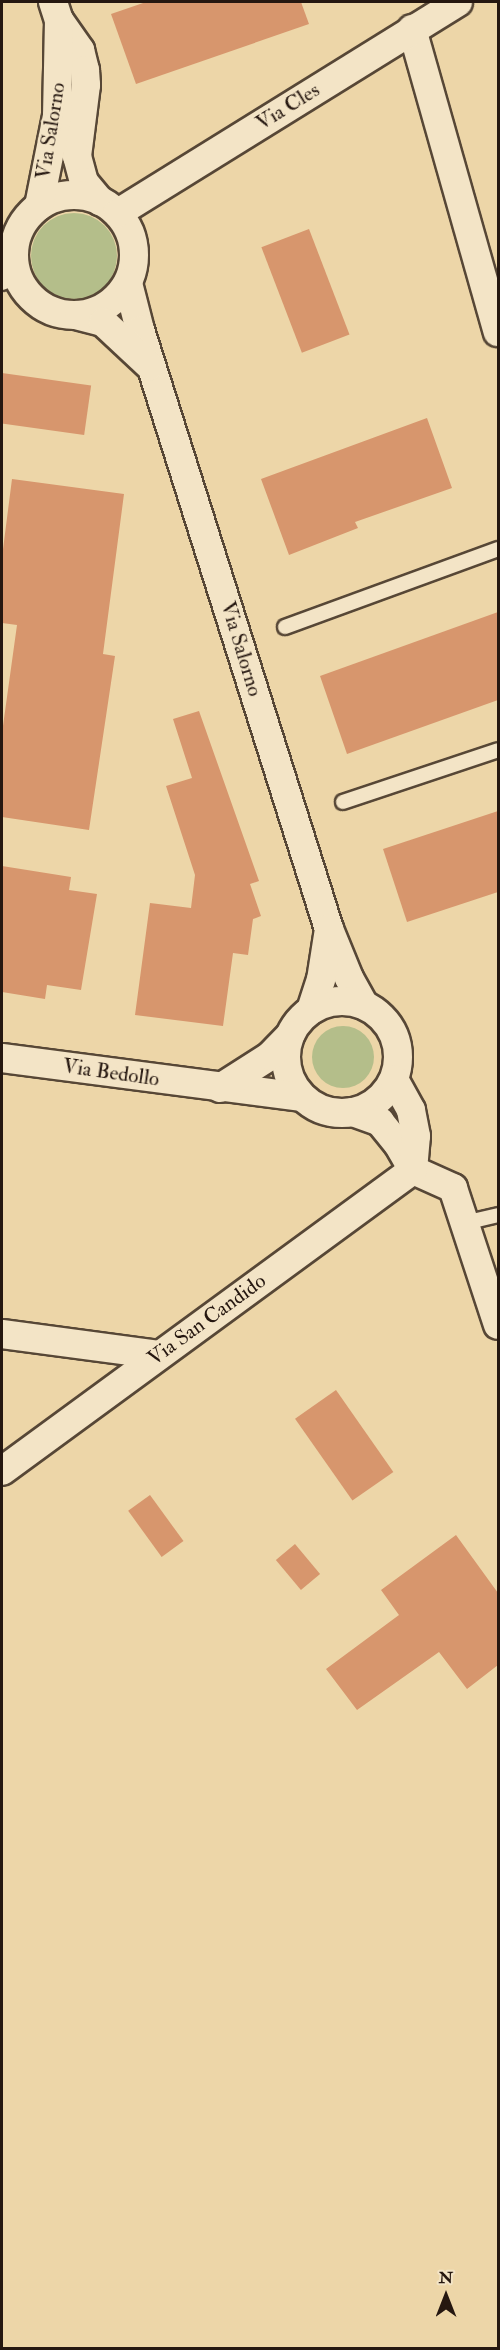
<!DOCTYPE html>
<style>
body{margin:0}
#map{position:relative;width:500px;height:2350px;overflow:hidden;background:#edd6a8;font-family:"IM FELL Double Pica",serif}
div>[style]{position:absolute}
[style*='--x']{left:calc(var(--x)*1px);top:calc(var(--y)*1px);width:calc(var(--w)*1px);rotate:calc(var(--a)*1deg)}
.green>*{inset:0;background:#b4be8a}
.round{border-radius:50%}
.building>*{inset:0;background:#d7966d;transform-origin:0 0}
.roads{filter:drop-shadow(2px 0 #574736) drop-shadow(-2px 0 #574736) drop-shadow(0 2px #574736) drop-shadow(0 -2px #574736)}
.service>*{height:14px;margin:-7px;padding:0 7px;transform-origin:7px;border-radius:7px;background:#f3e4c6}
.minor>*{height:28px;margin:-14px;padding:0 14px;transform-origin:14px;border-radius:14px;background:#f3e4c6}
.minor>.ring{margin:-14px;padding:0;box-sizing:content-box;background:none;border:28px solid #f3e4c6;border-radius:50%}
span{translate:-50% -50%;white-space:nowrap;text-align:center;line-height:1.15;-webkit-text-stroke:4.5px #f3e4c6;paint-order:stroke}
.street-label{font-size:21px;color:#251710}
.frame{position:absolute;inset:0;border:3px solid #251710;pointer-events:none}
.north{position:absolute;left:416px;top:2266px;width:60px;height:60px;-webkit-text-stroke:4px #f3e4c6;paint-order:stroke;rotate:0deg;font-size:16px;font-weight:700;line-height:24px;text-align:center;color:#251710}
.north::after{content:'';display:block;margin:auto;width:21px;height:27px;background:#251710;clip-path:polygon(50% 0,100% 100%,50% 72%,0 100%)}
</style>
<div id="map">
<div class="green">
<i class="round" style="left:31px;top:213px;width:86px;height:86px"></i>
<i class="round" style="left:312px;top:1026px;width:62px;height:62px"></i>
</div>
<div class="building">
<i style="clip-path:polygon(146px 2px,301px 2px,309px 24px,136px 84px,111px 14px)"></i>
<i style="left:309px;top:229px;width:113px;height:51px;rotate:69deg"></i>
<i style="left:2px;top:373px;width:90px;height:50px;rotate:8deg"></i>
<i style="clip-path:polygon(427px 418px,452px 488px,355px 522px,358px 528px,289px 555px,261px 479px)"></i>
<i style="clip-path:polygon(12px 479px,124px 494px,103px 654px,115px 656px,89px 830px,2px 817px,2px 733px,17px 625px,2px 623px,2px 557px)"></i>
<i style="clip-path:polygon(498px 612px,498px 700px,347px 754px,320px 676px)"></i>
<i style="clip-path:polygon(199px 711px,259px 881px,250px 884px,261px 916px,253px 919px,248px 955px,233px 953px,223px 1026px,135px 1015px,150px 903px,191px 908px,195px 875px,166px 786px,192px 778px,173px 719px)"></i>
<i style="clip-path:polygon(498px 811px,498px 892px,407px 922px,383px 849px)"></i>
<i style="clip-path:polygon(2px 866px,71px 877px,69px 890px,97px 894px,81px 990px,47px 985px,45px 999px,2px 992px)"></i>
<i style="left:336px;top:1390px;width:100px;height:50px;rotate:55deg"></i>
<i style="left:150px;top:1495px;width:57px;height:27px;rotate:54deg"></i>
<i style="clip-path:polygon(456px 1535px,498px 1593px,498px 1665px,467px 1689px,439px 1652px,357px 1710px,326px 1669px,399px 1615px,381px 1590px)"></i>
<i style="left:295px;top:1544px;width:39px;height:25px;rotate:50deg"></i>
</div>
<div class="roads">
<div class="service">
<i style="--x:2;--y:283;--w:17;--a:-21"></i>
<i style="--x:285;--y:627;--w:227;--a:-20.1"></i>
<i style="--x:343;--y:802;--w:163;--a:-18.5"></i>
<i style="--x:464;--y:1223;--w:35;--a:-13"></i>
</div>
<div class="minor">
<i style="--x:53;--y:2;--w:19;--a:72"></i>
<i style="--x:59;--y:20;--w:37;--a:55"></i>
<i style="--x:80;--y:50;--w:21;--a:76"></i>
<i style="--x:85;--y:70;--w:15;--a:86"></i>
<i style="--x:86;--y:85;--w:72;--a:97.2"></i>
<i style="--x:77;--y:156;--w:27;--a:75"></i>
<i style="--x:84;--y:182;--w:25;--a:50"></i>
<i style="--x:412;--y:29;--w:315;--a:74.2"></i>
<i class="ring" style="left:14px;top:195px;width:92px;height:92px"></i>
<i style="--x:39;--y:206;--w:92;--a:-78.7"></i>
<i style="--x:57;--y:116;--w:96;--a:-88.8"></i>
<i style="--x:118;--y:213;--w:400;--a:-31.8"></i>
<i style="--x:128;--y:283;--w:49;--a:75.7"></i>
<i style="--x:140;--y:330;--w:628;--a:72.49"></i>
<i style="--x:329;--y:929;--w:53;--a:67.8"></i>
<i style="--x:349;--y:978;--w:31;--a:61"></i>
<i style="--x:79;--y:316;--w:25;--a:14"></i>
<i style="--x:103;--y:322;--w:64;--a:43.1"></i>
<i class="ring" style="left:286px;top:1001px;width:84px;height:84px"></i>
<i style="--x:311;--y:1010;--w:32;--a:-72"></i>
<i style="--x:321;--y:980;--w:52;--a:-81.1"></i>
<i style="--x:2;--y:1058;--w:303;--a:7.4"></i>
<i style="--x:220;--y:1088;--w:59;--a:-32.6"></i>
<i style="--x:270;--y:1056;--w:29;--a:-46"></i>
<i style="--x:353;--y:1112;--w:29;--a:20"></i>
<i style="--x:380;--y:1122;--w:28;--a:51"></i>
<i style="--x:398;--y:1144;--w:30;--a:60"></i>
<i style="--x:413;--y:1170;--w:44;--a:24.2"></i>
<i style="--x:453;--y:1188;--w:144;--a:71.8"></i>
<i style="--x:2;--y:1334;--w:158;--a:7.6"></i>
<i style="--x:2;--y:1471;--w:509;--a:-36.22"></i>
<i style="--x:413;--y:1170;--w:34;--a:-85"></i>
<i style="--x:416;--y:1136;--w:26;--a:-101"></i>
<i style="--x:411;--y:1110;--w:35;--a:-119"></i>
</div>
</div>
<div class="street-label">
<span style="left:288px;top:107px;rotate:-32deg">Via Cles</span>
<span style="left:51px;top:131px;rotate:-81deg">Via Salorno</span>
<span style="left:241px;top:649px;rotate:73deg">Via Salorno</span>
<span style="left:111px;top:1073px;rotate:8deg">Via Bedollo</span>
<span style="left:207px;top:1320px;rotate:-36deg">Via San Candido</span>
</div>
<div class="frame"></div>
<div class="north">N</div>
</div>
